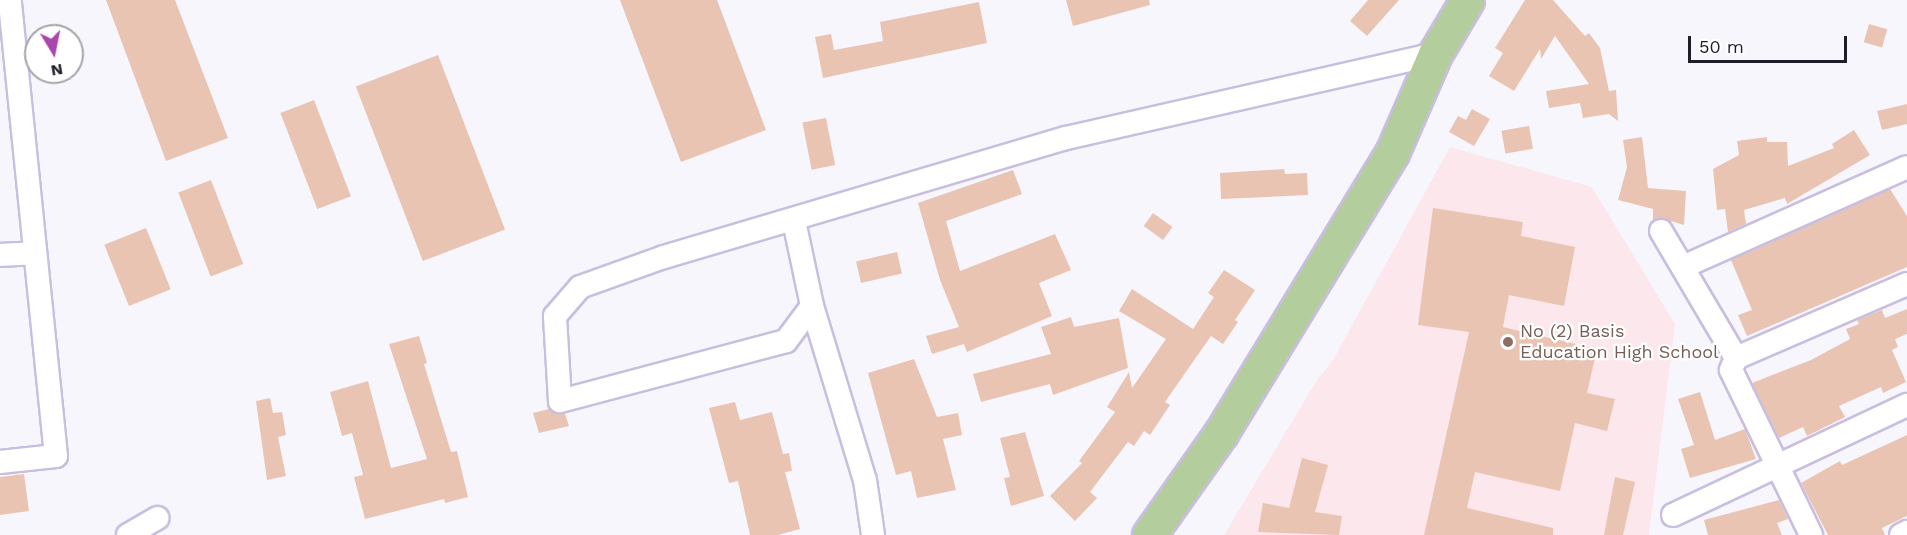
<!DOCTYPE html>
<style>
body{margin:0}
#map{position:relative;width:1907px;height:535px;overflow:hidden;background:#f8f6fd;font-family:"Work Sans",sans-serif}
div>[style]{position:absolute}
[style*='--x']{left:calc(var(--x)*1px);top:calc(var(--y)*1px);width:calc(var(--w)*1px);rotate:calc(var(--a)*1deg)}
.education>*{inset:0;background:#fce7ec}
.building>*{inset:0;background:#e9c4b3;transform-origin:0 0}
.roads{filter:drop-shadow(2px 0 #c8bee0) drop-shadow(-2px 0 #c8bee0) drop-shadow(0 2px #c8bee0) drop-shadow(0 -2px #c8bee0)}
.minor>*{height:22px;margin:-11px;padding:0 11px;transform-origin:11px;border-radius:11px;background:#fff}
.trunk>*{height:33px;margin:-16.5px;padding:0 16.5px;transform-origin:16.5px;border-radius:16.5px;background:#b3ce9c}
.dots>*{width:16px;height:16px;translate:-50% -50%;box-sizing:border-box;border:3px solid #fff;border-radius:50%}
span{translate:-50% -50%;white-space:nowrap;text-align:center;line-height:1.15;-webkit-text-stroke:4.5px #fff;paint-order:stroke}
.education-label{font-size:18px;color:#785e54}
.left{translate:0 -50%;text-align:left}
.north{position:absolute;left:24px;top:24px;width:60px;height:60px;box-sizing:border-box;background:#fff;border:2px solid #a6a4a9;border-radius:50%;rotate:170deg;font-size:16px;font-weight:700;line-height:24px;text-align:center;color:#201c28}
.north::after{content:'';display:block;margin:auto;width:21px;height:27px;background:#a947ad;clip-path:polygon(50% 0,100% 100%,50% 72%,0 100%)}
.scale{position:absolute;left:1688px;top:36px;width:159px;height:27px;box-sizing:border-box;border:3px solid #201c28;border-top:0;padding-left:8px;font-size:18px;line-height:21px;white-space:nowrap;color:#201c28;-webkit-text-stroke:4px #fff;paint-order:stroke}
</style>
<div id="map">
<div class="education">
<i style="clip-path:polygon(1450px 147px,1592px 187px,1675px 324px,1649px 535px,1224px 535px,1317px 380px,1333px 360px)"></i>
</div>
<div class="building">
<i style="clip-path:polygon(106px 0,175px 0,228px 138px,166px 161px)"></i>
<i style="clip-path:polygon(620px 0,717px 0,766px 130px,681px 162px)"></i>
<i style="clip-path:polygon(1066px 0,1149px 0,1150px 5px,1073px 26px)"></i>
<i style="clip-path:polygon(1368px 0,1399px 0,1367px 36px,1350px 21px)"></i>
<i style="clip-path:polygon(1525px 0,1553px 0,1585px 36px,1589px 33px,1600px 48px,1609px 91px,1616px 90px,1618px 121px,1609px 114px,1583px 118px,1580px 103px,1549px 108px,1546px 91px,1589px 84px,1555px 36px,1541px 59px,1540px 49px,1514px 91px,1489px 76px,1503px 53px,1495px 48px)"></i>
<i style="clip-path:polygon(979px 2px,987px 43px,823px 78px,815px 37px,831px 34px,834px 50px,883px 41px,880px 22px)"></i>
<i style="left:1869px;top:24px;width:19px;height:19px;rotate:16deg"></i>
<i style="left:438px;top:55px;width:187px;height:88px;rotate:69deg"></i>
<i style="left:314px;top:100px;width:103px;height:36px;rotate:69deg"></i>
<i style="clip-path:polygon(1907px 104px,1907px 124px,1882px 130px,1877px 111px)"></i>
<i style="clip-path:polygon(1472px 109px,1490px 119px,1474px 146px,1449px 132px,1458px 116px,1466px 120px)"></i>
<i style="left:826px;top:118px;width:48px;height:24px;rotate:79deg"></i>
<i style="left:1529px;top:126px;width:23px;height:28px;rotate:80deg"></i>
<i style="clip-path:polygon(1854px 130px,1870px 155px,1787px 204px,1785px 198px,1744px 210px,1746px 224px,1728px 232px,1725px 209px,1717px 210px,1713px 169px,1739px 155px,1737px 141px,1767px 137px,1767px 142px,1787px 142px,1788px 166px,1834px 148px,1832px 144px)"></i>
<i style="clip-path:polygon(1642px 137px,1648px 188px,1686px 191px,1684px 225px,1661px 218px,1653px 221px,1653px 209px,1618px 200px,1627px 167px,1623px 140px)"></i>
<i style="clip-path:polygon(1284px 169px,1285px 174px,1307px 173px,1308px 195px,1221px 199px,1220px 173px)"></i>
<i style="clip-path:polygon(1013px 170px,1022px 194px,946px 221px,960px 271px,1055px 234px,1071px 270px,1039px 283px,1052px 316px,967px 352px,964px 344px,932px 354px,926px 336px,959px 327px,940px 280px,918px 203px)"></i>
<i style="left:211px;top:180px;width:90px;height:35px;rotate:69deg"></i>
<i style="clip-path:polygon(1890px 189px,1907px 216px,1907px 267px,1747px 336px,1738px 315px,1752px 310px,1731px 260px)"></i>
<i style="clip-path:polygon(1433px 208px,1523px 222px,1521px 236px,1575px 247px,1564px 306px,1509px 295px,1503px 327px,1597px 349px,1587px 393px,1615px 399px,1607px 431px,1575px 423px,1560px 491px,1475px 472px,1467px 508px,1553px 528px,1553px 535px,1424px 535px,1469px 332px,1418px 325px)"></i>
<i style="left:1153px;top:213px;width:24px;height:16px;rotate:36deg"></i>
<i style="left:146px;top:228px;width:66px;height:45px;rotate:68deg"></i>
<i style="left:897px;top:252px;width:22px;height:42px;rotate:77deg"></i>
<i style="clip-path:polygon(1224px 270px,1255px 290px,1235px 320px,1238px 322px,1223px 344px,1211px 336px,1165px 402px,1170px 405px,1150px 435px,1144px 431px,1134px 446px,1128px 442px,1090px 492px,1097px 498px,1075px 521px,1050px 496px,1082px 463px,1079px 461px,1115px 412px,1107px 407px,1129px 372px,1132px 388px,1166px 339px,1119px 311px,1132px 289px,1193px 329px,1214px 297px,1208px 293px)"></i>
<i style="clip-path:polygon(1907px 309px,1907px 334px,1895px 339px,1898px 347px,1892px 350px,1906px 382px,1883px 393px,1881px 387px,1839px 406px,1845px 417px,1807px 436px,1803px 427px,1779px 438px,1752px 383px,1811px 360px,1850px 339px,1846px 329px,1859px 324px,1857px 320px,1882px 310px,1885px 318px)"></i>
<i style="clip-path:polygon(1071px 317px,1074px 327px,1119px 318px,1128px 368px,1053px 395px,1050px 384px,981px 402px,973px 374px,1051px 354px,1041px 327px)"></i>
<i style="clip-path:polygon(419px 336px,427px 363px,424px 364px,451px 452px,457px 451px,468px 497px,445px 503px,444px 499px,365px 519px,354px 477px,363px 475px,352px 433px,342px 436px,330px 392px,368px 381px,391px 468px,427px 459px,389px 344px)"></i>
<i style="clip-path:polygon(914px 359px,937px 417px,958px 413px,962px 435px,943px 439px,956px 490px,917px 498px,911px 471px,896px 475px,868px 373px)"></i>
<i style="clip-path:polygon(1700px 392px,1715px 440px,1745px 429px,1756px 459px,1690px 478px,1681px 449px,1694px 445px,1678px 399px)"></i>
<i style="clip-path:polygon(270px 398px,273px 413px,282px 412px,286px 435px,278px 437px,286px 476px,267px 480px,256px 401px)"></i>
<i style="clip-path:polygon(735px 402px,740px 420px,772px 412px,783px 454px,789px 453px,792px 471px,785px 472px,800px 529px,778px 535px,750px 535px,738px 481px,729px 483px,709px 408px)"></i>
<i style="clip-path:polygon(549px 409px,565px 414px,569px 426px,539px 433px,533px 413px)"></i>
<i style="clip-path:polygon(1025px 432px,1044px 496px,1011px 506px,1004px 478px,1010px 477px,1000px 438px)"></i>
<i style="clip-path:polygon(1907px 435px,1907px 516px,1882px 528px,1885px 535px,1828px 535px,1801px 483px,1840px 461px,1842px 465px)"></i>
<i style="clip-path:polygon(1302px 458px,1328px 465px,1315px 512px,1342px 516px,1339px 535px,1258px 532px,1263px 503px,1289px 508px)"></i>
<i style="clip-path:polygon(24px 474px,29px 511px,0 515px,0 477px)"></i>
<i style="clip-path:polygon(1615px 477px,1635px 482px,1623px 535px,1604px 535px)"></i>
<i style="clip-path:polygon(1779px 500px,1788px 519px,1777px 523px,1782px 535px,1708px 535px,1704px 520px)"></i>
</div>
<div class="roads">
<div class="minor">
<i style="--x:794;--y:221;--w:87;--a:78"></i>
<i style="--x:812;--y:306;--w:44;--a:126.6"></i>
<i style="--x:786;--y:341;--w:234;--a:165.1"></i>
<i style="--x:560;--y:401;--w:85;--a:-93.4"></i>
<i style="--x:555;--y:316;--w:38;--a:-49"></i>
<i style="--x:580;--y:287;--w:89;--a:-19.7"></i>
<i style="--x:664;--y:257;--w:419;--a:-16.5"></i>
<i style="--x:1066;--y:138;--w:378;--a:-12.8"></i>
<i style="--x:1661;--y:231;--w:147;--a:59.4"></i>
<i style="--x:1736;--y:358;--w:13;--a:113"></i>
<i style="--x:1731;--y:370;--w:183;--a:64.1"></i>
<i style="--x:0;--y:255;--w:34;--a:-3"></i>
<i style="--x:1685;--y:266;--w:243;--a:-24"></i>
<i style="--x:812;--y:306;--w:182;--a:73.1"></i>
<i style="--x:865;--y:480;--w:56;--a:81.7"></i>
<i style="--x:1736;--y:358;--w:186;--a:-23.4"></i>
<i style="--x:0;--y:462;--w:56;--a:-6.1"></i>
<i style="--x:56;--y:456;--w:458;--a:-95.8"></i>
<i style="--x:1673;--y:515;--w:259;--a:-25.2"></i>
<i style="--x:128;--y:535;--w:34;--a:-30"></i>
<i style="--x:1901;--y:535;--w:7;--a:-27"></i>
</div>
<div class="trunk">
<i style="--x:1149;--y:535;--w:125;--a:-54.8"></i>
<i style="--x:1221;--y:433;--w:328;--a:-58.6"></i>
<i style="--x:1392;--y:153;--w:108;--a:-66.5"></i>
<i style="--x:1435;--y:54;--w:63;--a:-59.3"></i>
</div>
</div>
<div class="dots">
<i style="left:1508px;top:342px;background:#8d6e63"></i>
</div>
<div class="education-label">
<span class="left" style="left:1520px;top:342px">No (2) Basis<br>Education High School</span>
</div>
<div class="north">N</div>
<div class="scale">50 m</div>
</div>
